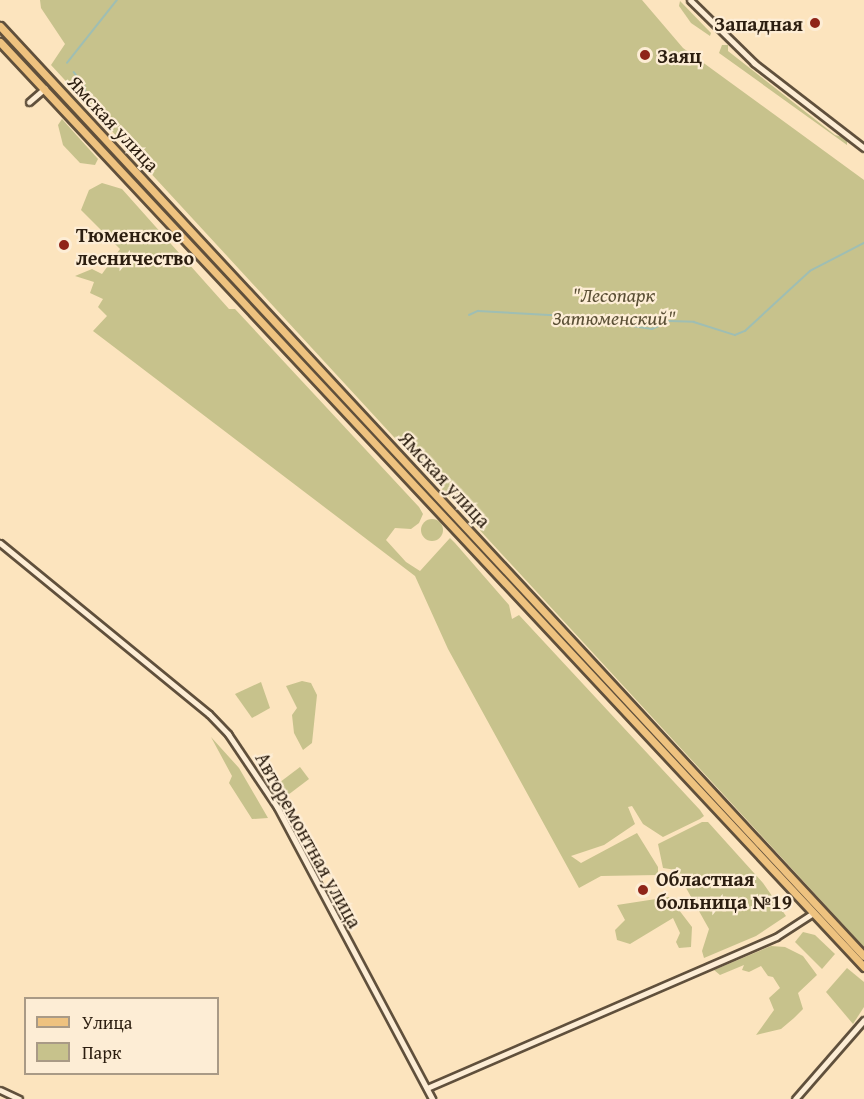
<!DOCTYPE html>
<meta charset="utf-8">
<style>
body{margin:0}
#map{position:relative;width:864px;height:1099px;overflow:hidden;background:#fce4be;font-family:"Gentium Book Plus",serif}
div>[style]{position:absolute}
[style*='--x']{left:calc(var(--x)*1px);top:calc(var(--y)*1px);width:calc(var(--w)*1px);rotate:calc(var(--a)*1deg)}
.green>*{inset:0;background:#c7c28c;transform-origin:0 0}
.round{border-radius:50%}
.stream>*{height:1.5px;margin:-0.75px;padding:0 0.75px;transform-origin:0.75px;border-radius:0.75px;background:#9fbeb3}
.roads{filter:drop-shadow(2px 0 #60503c) drop-shadow(-2px 0 #60503c) drop-shadow(0 2px #60503c) drop-shadow(0 -2px #60503c)}
.minor>*{height:5px;margin:-2.5px;padding:0 2.5px;transform-origin:2.5px;border-radius:2.5px;background:#fdedd5}
.major>*{height:7px;margin:-3.5px;padding:0 3.5px;transform-origin:3.5px;border-radius:3.5px;background:#eec27f}
.dots>*{width:16px;height:16px;translate:-50% -50%;box-sizing:border-box;border:3px solid #fdedd5;border-radius:50%}
span{translate:-50% -50%;white-space:nowrap;text-align:center;line-height:1.15;-webkit-text-stroke:4.5px #fdedd5;paint-order:stroke}
.poi-label{font-size:20px;color:#2c1e10;font-weight:700}
.right{translate:-100% -50%;text-align:right}
.left{translate:0 -50%;text-align:left}
.street-label{font-size:20px;color:#2c1e10}
.park-label{font-size:20px;color:#5a4f35;font-style:italic}
.legend{position:absolute;left:24px;top:997px;width:195px;height:78px;box-sizing:border-box;background:#fdedd5;border:2px solid #a99a86;margin:0;padding:8px 10px;list-style:none;font-size:18px;color:#2c1e10}
.legend li{display:flex;align-items:center;gap:12px;height:30px}
.legend b{width:30px;border:2px solid #a99a86}
</style>
<div id="map">
<div class="green">
<i style="clip-path:polygon(40px 0,642px 0,683px 48px,864px 180px,864px 947px,51px 65px,65px 44px,41px 8px)"></i>
<i style="clip-path:polygon(680px 1px,711px 33px,710px 36px,691px 23px,679px 6px)"></i>
<i style="clip-path:polygon(722px 45px,728px 45px,728px 51px,835px 135px,847px 138px,847px 145px,719px 53px)"></i>
<i style="clip-path:polygon(62px 119px,98px 159px,95px 165px,80px 163px,63px 145px,58px 125px)"></i>
<i style="clip-path:polygon(102px 183px,122px 189px,229px 309px,235px 309px,419px 507px,423px 514px,419px 523px,411px 529px,395px 528px,386px 540px,406px 562px,420px 571px,450px 538px,455px 543px,509px 605px,512px 619px,519px 615px,700px 810px,704px 816px,700px 819px,663px 837px,643px 824px,632px 806px,628px 807px,635px 824px,604px 845px,571px 856px,581px 863px,637px 833px,658px 867px,658px 875px,601px 876px,579px 888px,448px 649px,415px 576px,93px 331px,107px 316px,98px 307px,103px 299px,90px 293px,94px 282px,75px 276px,92px 269px,102px 274px,120px 249px,81px 210px,89px 190px)"></i>
<i class="round" style="left:421px;top:519px;width:22px;height:22px"></i>
<i style="clip-path:polygon(302px 681px,311px 683px,317px 695px,312px 743px,303px 750px,294px 733px,292px 715px,297px 708px,286px 686px)"></i>
<i style="clip-path:polygon(261px 682px,270px 708px,252px 718px,235px 694px)"></i>
<i style="clip-path:polygon(211px 737px,239px 768px,268px 818px,252px 819px,229px 783px,232px 776px)"></i>
<i style="left:300px;top:767px;width:15px;height:31px;rotate:53deg"></i>
<i style="clip-path:polygon(702px 822px,708px 822px,763px 883px,786px 916px,756px 936px,704px 958px,702px 951px,709px 929px,676px 870px,663px 868px,658px 844px)"></i>
<i style="clip-path:polygon(669px 897px,692px 927px,691px 947px,679px 948px,676px 942px,680px 933px,673px 918px,630px 944px,617px 940px,615px 930px,625px 920px,617px 905px)"></i>
<i style="clip-path:polygon(803px 932px,815px 935px,835px 954px,822px 969px,795px 942px)"></i>
<i style="clip-path:polygon(771px 946px,785px 947px,803px 956px,817px 975px,798px 993px,803px 1009px,794px 1018px,781px 1029px,756px 1035px,774px 1010px,769px 998px,780px 988px,773px 977px,768px 976px,761px 966px,749px 972px,742px 970px,744px 965px,720px 975px,714px 970px)"></i>
<i style="clip-path:polygon(847px 968px,864px 982px,864px 1007px,853px 1024px,826px 992px)"></i>
</div>
<div class="stream">
<i style="--x:67;--y:63;--w:80;--a:-51.6"></i>
<i style="--x:74;--y:72;--w:19;--a:54"></i>
<i style="--x:85;--y:87;--w:11;--a:80"></i>
<i style="--x:469;--y:315;--w:10;--a:-24"></i>
<i style="--x:478;--y:311;--w:89;--a:3.2"></i>
<i style="--x:567;--y:316;--w:86;--a:8.7"></i>
<i style="--x:652;--y:329;--w:20;--a:-24"></i>
<i style="--x:670;--y:321;--w:24;--a:2"></i>
<i style="--x:694;--y:322;--w:43;--a:17.6"></i>
<i style="--x:735;--y:335;--w:11;--a:-22"></i>
<i style="--x:745;--y:331;--w:88;--a:-42.7"></i>
<i style="--x:810;--y:271;--w:61;--a:-27.4"></i>
</div>
<div class="roads">
<div class="minor">
<i style="--x:690;--y:0;--w:90;--a:44.5"></i>
<i style="--x:754;--y:63;--w:139;--a:37.7"></i>
<i style="--x:29;--y:102;--w:21;--a:-41"></i>
<i style="--x:0;--y:543;--w:270;--a:39.3"></i>
<i style="--x:209;--y:714;--w:28;--a:46"></i>
<i style="--x:228;--y:734;--w:88;--a:56.1"></i>
<i style="--x:277;--y:807;--w:331;--a:62"></i>
<i style="--x:427;--y:1088;--w:380;--a:-23.4"></i>
<i style="--x:776;--y:937;--w:44;--a:-33"></i>
<i style="--x:0;--y:1090;--w:21;--a:25"></i>
<i style="--x:795;--y:1099;--w:105;--a:-48.9"></i>
</div>
<div class="major">
<i style="--x:0;--y:26;--w:1269;--a:47.11"></i>
<i style="--x:0;--y:42;--w:1266;--a:46.95"></i>
</div>
</div>
<div class="dots">
<i style="left:815px;top:23px;background:#8f2418"></i>
<i style="left:645px;top:55px;background:#8f2418"></i>
<i style="left:64px;top:245px;background:#8f2418"></i>
<i style="left:643px;top:890px;background:#8f2418"></i>
</div>
<div class="poi-label">
<span class="right" style="left:803px;top:23px">Западная</span>
<span class="left" style="left:657px;top:55px">Заяц</span>
<span class="left" style="left:76px;top:246px">Тюменское<br>лесничество</span>
<span class="left" style="left:656px;top:890px">Областная<br>больница №19</span>
</div>
<div class="street-label">
<span style="left:114px;top:123px;rotate:47deg">Ямская улица</span>
<span style="left:445px;top:479px;rotate:47deg">Ямская улица</span>
<span style="left:309px;top:840px;rotate:61deg">Авторемонтная улица</span>
</div>
<div class="park-label">
<span style="left:614px;top:306px">"Лесопарк<br>Затюменский"</span>
</div>
<ul class="legend">
<li><b style="height:8px;background:#eec27f"></b>Улица</li>
<li><b style="height:16px;background:#c7c28c"></b>Парк</li>
</ul>
</div>
